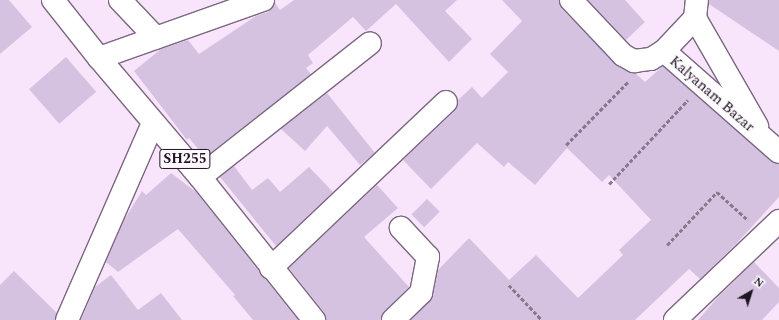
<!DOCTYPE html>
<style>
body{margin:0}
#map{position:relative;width:779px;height:320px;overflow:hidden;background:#f8e5fc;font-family:Spectral,serif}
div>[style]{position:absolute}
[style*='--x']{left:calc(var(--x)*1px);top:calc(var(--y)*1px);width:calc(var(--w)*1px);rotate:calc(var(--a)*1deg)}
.building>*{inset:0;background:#d5c2e1;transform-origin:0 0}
.path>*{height:2.5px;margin-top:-1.25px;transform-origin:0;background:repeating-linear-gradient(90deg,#87798a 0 4px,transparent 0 6px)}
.roads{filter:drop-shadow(1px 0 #7b6780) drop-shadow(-1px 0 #7b6780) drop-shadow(0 1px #7b6780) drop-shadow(0 -1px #7b6780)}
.minor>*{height:22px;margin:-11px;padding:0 11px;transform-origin:11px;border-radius:11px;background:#fff}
.tertiary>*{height:22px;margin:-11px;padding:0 11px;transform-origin:11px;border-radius:11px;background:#fff}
.primary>*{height:22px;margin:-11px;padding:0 11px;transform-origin:11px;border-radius:11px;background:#fff}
span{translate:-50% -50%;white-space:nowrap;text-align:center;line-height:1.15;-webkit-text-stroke:3.5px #fdf8fd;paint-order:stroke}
.shield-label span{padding:1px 3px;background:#fdf8fd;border:1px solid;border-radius:3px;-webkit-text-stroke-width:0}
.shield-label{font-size:14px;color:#1d151f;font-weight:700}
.street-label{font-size:15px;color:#1d151f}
.north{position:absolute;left:731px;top:272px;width:40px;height:40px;-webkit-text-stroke:3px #fdf8fd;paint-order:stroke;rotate:39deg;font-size:11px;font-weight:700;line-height:16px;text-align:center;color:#1d151f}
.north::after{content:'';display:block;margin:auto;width:14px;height:18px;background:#1d151f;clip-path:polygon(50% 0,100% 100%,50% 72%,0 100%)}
</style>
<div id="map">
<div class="building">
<i style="clip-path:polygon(0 0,9px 0,32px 27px,0 54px)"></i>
<i style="clip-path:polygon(294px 0,457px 0,445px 11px,472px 39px,449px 62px,396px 4px,366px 31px,353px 17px,308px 55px,313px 63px,306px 68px,311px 74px,205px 157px,189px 138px,187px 140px,134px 71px,161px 49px,188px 40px,199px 54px,256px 16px,268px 12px,275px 3px,280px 10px)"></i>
<i style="clip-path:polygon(502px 0,559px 0,562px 9px,617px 66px,635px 73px,645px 82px,663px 66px,771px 161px,779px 164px,779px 197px,736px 244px,700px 279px,689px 269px,635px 320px,411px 320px,433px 296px,438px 270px,469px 238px,509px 280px,536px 255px,578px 298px,623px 255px,619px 250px,651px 220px,609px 175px,602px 182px,567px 148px,535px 185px,508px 162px,504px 167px,477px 143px,431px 189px,403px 160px,455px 111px,458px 100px,472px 87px,482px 98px,508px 72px,490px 54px,522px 21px)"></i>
<i style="clip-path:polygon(588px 0,625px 0,645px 22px,626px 40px)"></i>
<i style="clip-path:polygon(709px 0,779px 0,779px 51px,709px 4px)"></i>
<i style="left:66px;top:57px;width:46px;height:49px;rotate:49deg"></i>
<i style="clip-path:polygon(327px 93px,375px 153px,360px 165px,327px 126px,305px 151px,281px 129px)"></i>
<i style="clip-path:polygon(234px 166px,252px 190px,268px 178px,280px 192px,309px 167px,333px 192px,276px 246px,220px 177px)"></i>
<i style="clip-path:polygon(171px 173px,196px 192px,298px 320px,253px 320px,233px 296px,235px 295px,178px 229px,118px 272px,106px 262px,124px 220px,142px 191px,146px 195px)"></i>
<i style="clip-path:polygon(377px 185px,398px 208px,364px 237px,409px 287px,384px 311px,381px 320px,326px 320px,324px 312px,289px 268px)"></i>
<i style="left:427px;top:199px;width:18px;height:22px;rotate:45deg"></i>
<i style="clip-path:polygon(754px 262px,779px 288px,779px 302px,762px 320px,698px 320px,718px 297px)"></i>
<i style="clip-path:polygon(14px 271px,57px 313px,55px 320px,0 320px,0 285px)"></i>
<i style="clip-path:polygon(111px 275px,138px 310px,161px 293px,182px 320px,81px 320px,95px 287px)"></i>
</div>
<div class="path">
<i style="--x:566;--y:145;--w:88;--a:-45.5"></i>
<i style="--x:609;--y:184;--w:115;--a:-46.8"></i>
<i style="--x:667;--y:245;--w:73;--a:-46.7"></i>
<i style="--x:717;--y:192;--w:42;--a:42.1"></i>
<i style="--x:509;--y:285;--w:48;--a:46.7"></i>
</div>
<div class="roads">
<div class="minor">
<i style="--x:120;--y:0;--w:52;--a:46.5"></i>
<i style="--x:571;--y:0;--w:76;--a:46.6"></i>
<i style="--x:623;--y:55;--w:13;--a:29"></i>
<i style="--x:634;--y:61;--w:17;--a:-7"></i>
<i style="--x:651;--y:59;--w:15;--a:-32"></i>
<i style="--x:664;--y:51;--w:153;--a:41.3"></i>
<i style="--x:695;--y:18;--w:125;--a:60.1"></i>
<i style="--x:664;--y:51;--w:45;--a:-46.8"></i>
<i style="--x:695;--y:18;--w:18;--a:-84"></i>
<i style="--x:99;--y:58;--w:174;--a:-19.5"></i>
<i style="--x:200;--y:177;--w:216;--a:-38.2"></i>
<i style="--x:271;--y:268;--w:241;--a:-43.5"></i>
<i style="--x:393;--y:320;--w:39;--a:-44"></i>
<i style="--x:421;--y:293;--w:37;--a:-79"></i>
<i style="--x:428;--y:257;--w:40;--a:-133"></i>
<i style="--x:675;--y:320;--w:144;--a:-43.6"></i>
</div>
<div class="tertiary">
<i style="--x:67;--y:320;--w:215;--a:-66.4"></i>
</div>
<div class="primary">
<i style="--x:53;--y:0;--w:74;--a:51.6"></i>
<i style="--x:99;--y:58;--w:156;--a:49.7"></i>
<i style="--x:200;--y:177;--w:183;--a:51.4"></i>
</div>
</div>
<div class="shield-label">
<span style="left:185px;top:159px">SH255</span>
</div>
<div class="street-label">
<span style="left:712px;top:94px;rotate:41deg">Kalyanam Bazar</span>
</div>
<div class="north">N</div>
</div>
